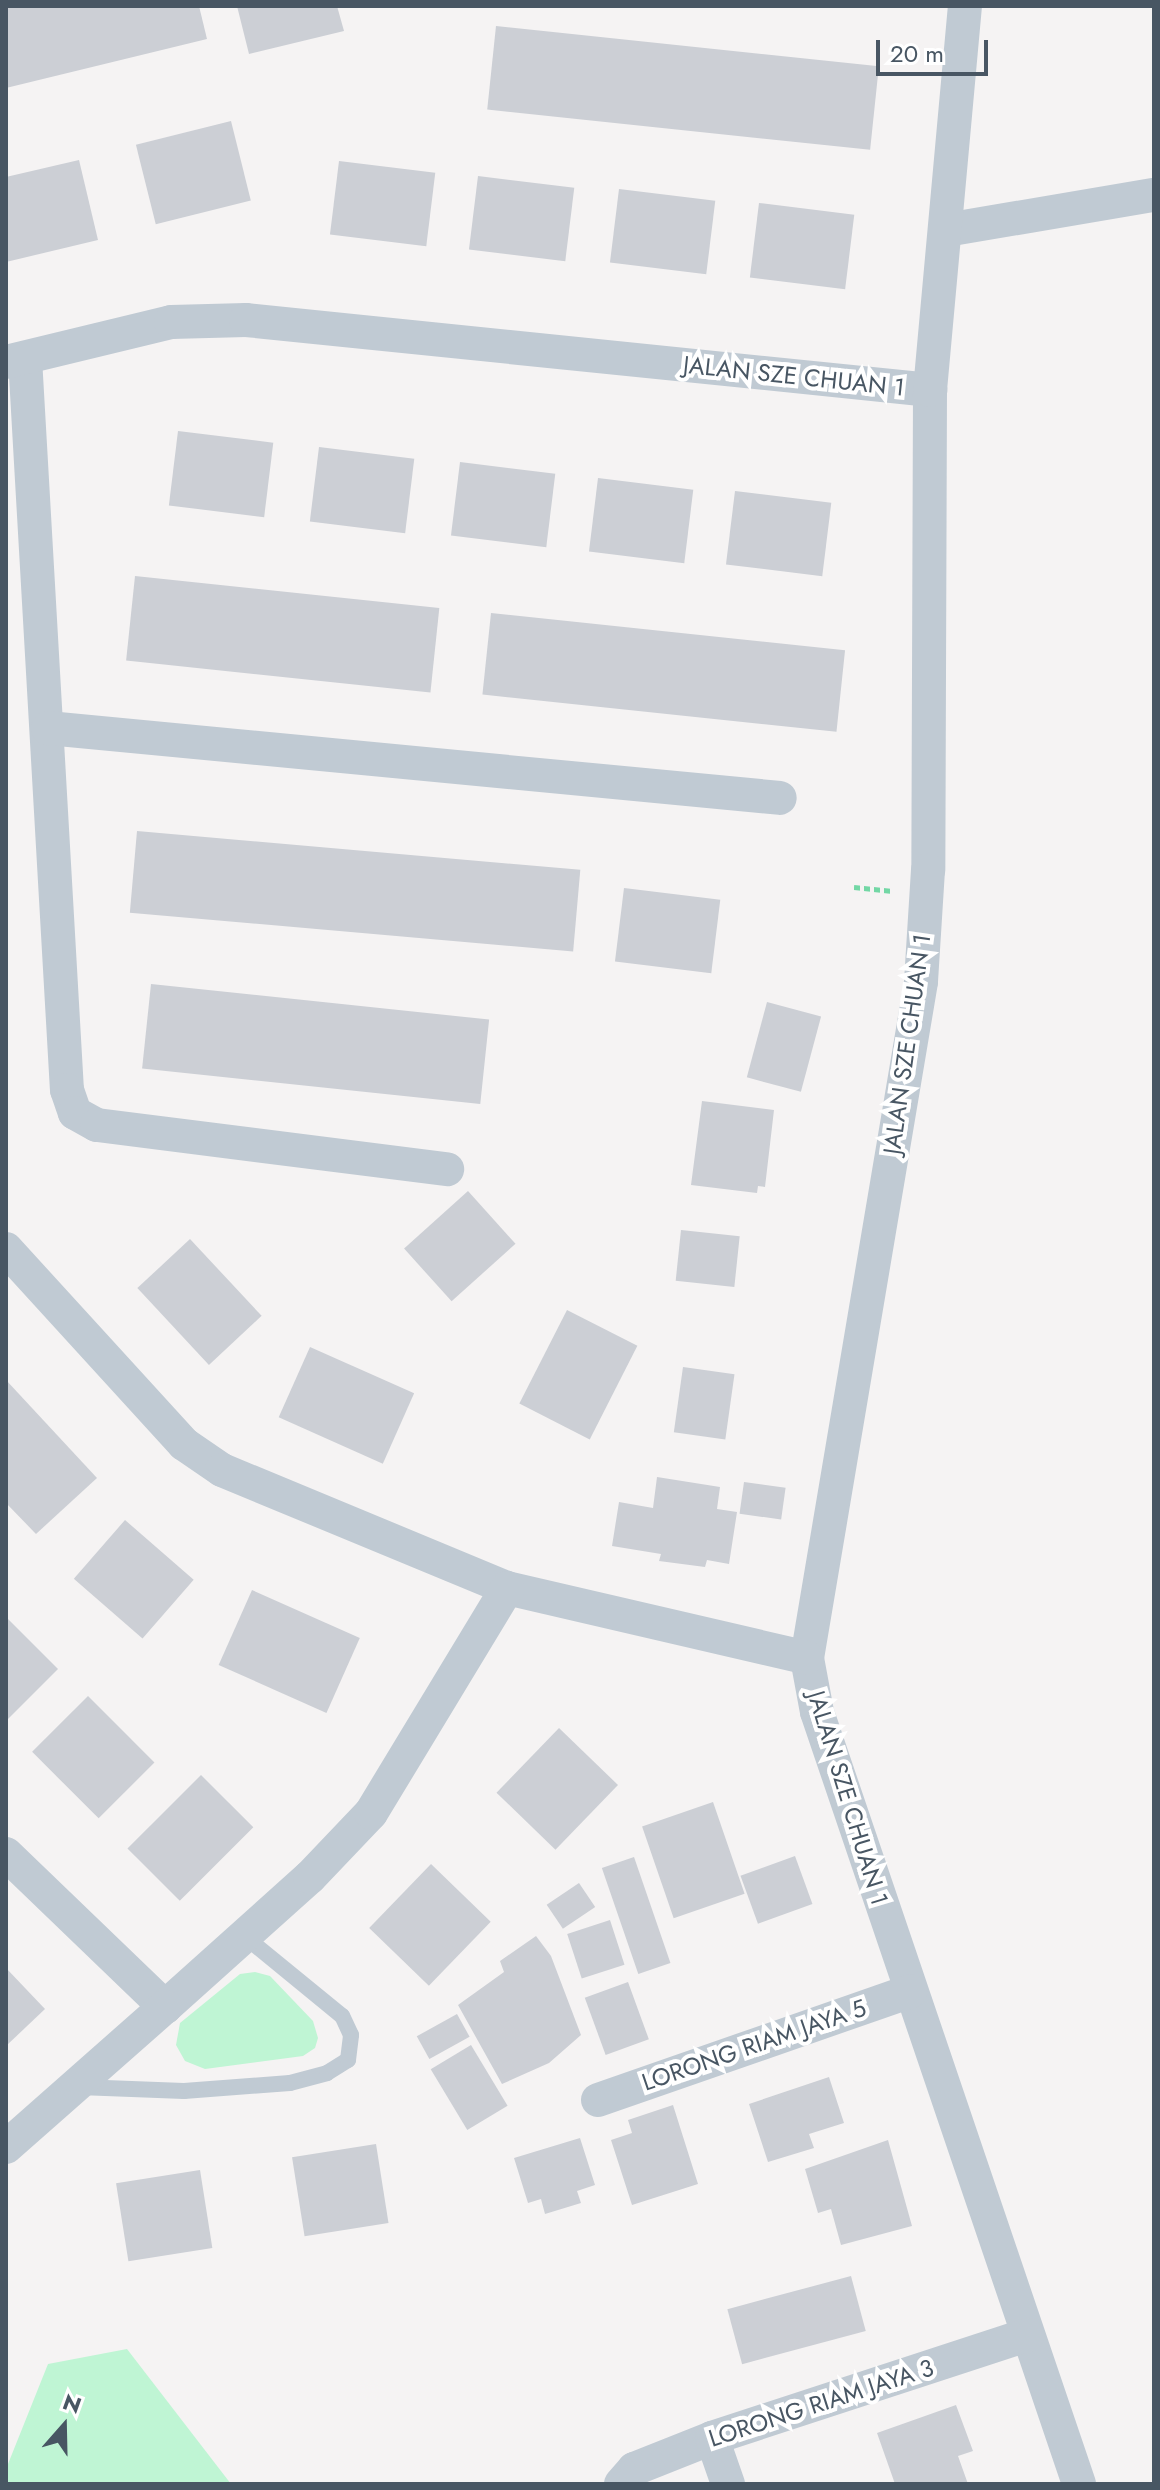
<!DOCTYPE html>
<style>
body{margin:0}
#map{position:relative;width:1160px;height:2490px;overflow:hidden;background:#f5f3f3;font-family:Jost,sans-serif}
div>[style]{position:absolute}
[style*='--x']{left:calc(var(--x)*1px);top:calc(var(--y)*1px);width:calc(var(--w)*1px);rotate:calc(var(--a)*1deg)}
.green>*{inset:0;background:#bff5d4}
.building>*{inset:0;background:#cccfd5;transform-origin:0 0}
.path>*{height:5px;margin-top:-2.5px;transform-origin:0;background:repeating-linear-gradient(90deg,#73d7a5 0 6px,transparent 0 10px)}
.lane>*{height:16px;margin:-8px;padding:0 8px;transform-origin:8px;border-radius:8px;background:#c0cad3}
.street>*{height:34px;margin:-17px;padding:0 17px;transform-origin:17px;border-radius:17px;background:#c0cad3}
span{translate:-50% -50%;white-space:nowrap;text-align:center;line-height:1.15;-webkit-text-stroke:8px #fff;paint-order:stroke}
.street-label{font-size:24px;color:#485663}
.frame{position:absolute;inset:0;border:8px solid #485663;pointer-events:none}
.north{position:absolute;left:24px;top:2386px;width:80px;height:80px;-webkit-text-stroke:6px #fff;paint-order:stroke;rotate:20deg;font-size:22px;font-weight:700;line-height:32px;text-align:center;color:#485663}
.north::after{content:'';display:block;margin:auto;width:28px;height:36px;background:#485663;clip-path:polygon(50% 0,100% 100%,50% 72%,0 100%)}
.scale{position:absolute;left:876px;top:40px;width:112px;height:36px;box-sizing:border-box;border:4px solid #485663;border-top:0;padding-left:10px;font-size:24px;line-height:28px;white-space:nowrap;color:#485663;-webkit-text-stroke:6px #fff;paint-order:stroke}
</style>
<div id="map">
<div class="green">
<i style="clip-path:polygon(255px 1972px,270px 1976px,313px 2021px,318px 2038px,315px 2048px,303px 2056px,205px 2069px,185px 2061px,176px 2045px,180px 2023px,240px 1974px)"></i>
<i style="clip-path:polygon(127px 2349px,231px 2484px,6px 2484px,6px 2469px,48px 2364px)"></i>
</div>
<div class="building">
<i style="clip-path:polygon(6px 6px,199px 6px,207px 39px,6px 88px)"></i>
<i style="clip-path:polygon(237px 6px,337px 6px,344px 31px,249px 54px)"></i>
<i style="left:496px;top:26px;width:385px;height:84px;rotate:6deg"></i>
<i style="left:231px;top:121px;width:82px;height:98px;rotate:76deg"></i>
<i style="clip-path:polygon(79px 160px,98px 240px,6px 262px,6px 177px)"></i>
<i style="left:339px;top:161px;width:97px;height:74px;rotate:7deg"></i>
<i style="left:478px;top:176px;width:97px;height:74px;rotate:7deg"></i>
<i style="left:619px;top:189px;width:97px;height:74px;rotate:7deg"></i>
<i style="left:759px;top:203px;width:96px;height:75px;rotate:7deg"></i>
<i style="left:178px;top:431px;width:96px;height:75px;rotate:7deg"></i>
<i style="left:319px;top:447px;width:96px;height:75px;rotate:7deg"></i>
<i style="left:460px;top:462px;width:96px;height:74px;rotate:7deg"></i>
<i style="left:598px;top:478px;width:96px;height:74px;rotate:7deg"></i>
<i style="left:735px;top:491px;width:97px;height:74px;rotate:7deg"></i>
<i style="left:135px;top:576px;width:306px;height:85px;rotate:6deg"></i>
<i style="left:491px;top:613px;width:356px;height:82px;rotate:6deg"></i>
<i style="left:137px;top:831px;width:445px;height:82px;rotate:5deg"></i>
<i style="left:624px;top:888px;width:97px;height:74px;rotate:7deg"></i>
<i style="left:151px;top:984px;width:340px;height:85px;rotate:6deg"></i>
<i style="left:767px;top:1002px;width:56px;height:78px;rotate:15deg"></i>
<i style="clip-path:polygon(702px 1101px,774px 1110px,765px 1187px,758px 1186px,757px 1193px,691px 1185px)"></i>
<i style="left:468px;top:1191px;width:71px;height:86px;rotate:48deg"></i>
<i style="left:681px;top:1230px;width:59px;height:51px;rotate:6deg"></i>
<i style="left:190px;top:1239px;width:105px;height:72px;rotate:47deg"></i>
<i style="left:567px;top:1310px;width:79px;height:105px;rotate:27deg"></i>
<i style="left:310px;top:1347px;width:114px;height:77px;rotate:24deg"></i>
<i style="left:683px;top:1367px;width:52px;height:66px;rotate:8deg"></i>
<i style="clip-path:polygon(6px 1380px,97px 1478px,36px 1534px,6px 1503px)"></i>
<i style="clip-path:polygon(657px 1477px,720px 1487px,717px 1509px,737px 1512px,729px 1564px,707px 1560px,705px 1567px,659px 1561px,661px 1554px,612px 1546px,619px 1502px,653px 1508px)"></i>
<i style="left:744px;top:1482px;width:42px;height:32px;rotate:8deg"></i>
<i style="left:125px;top:1520px;width:91px;height:78px;rotate:41deg"></i>
<i style="left:252px;top:1590px;width:118px;height:82px;rotate:24deg"></i>
<i style="clip-path:polygon(6px 1617px,58px 1669px,6px 1721px)"></i>
<i style="left:88px;top:1696px;width:94px;height:79px;rotate:45deg"></i>
<i style="left:559px;top:1728px;width:82px;height:90px;rotate:44deg"></i>
<i style="left:201px;top:1775px;width:74px;height:104px;rotate:45deg"></i>
<i style="left:713px;top:1802px;width:97px;height:75px;rotate:71deg"></i>
<i style="left:795px;top:1856px;width:51px;height:58px;rotate:70deg"></i>
<i style="left:634px;top:1857px;width:112px;height:34px;rotate:71deg"></i>
<i style="left:431px;top:1864px;width:83px;height:89px;rotate:44deg"></i>
<i style="left:579px;top:1883px;width:29px;height:39px;rotate:56deg"></i>
<i style="left:610px;top:1920px;width:47px;height:45px;rotate:72deg"></i>
<i style="clip-path:polygon(536px 1936px,551px 1956px,581px 2035px,549px 2063px,502px 2084px,458px 2005px,504px 1972px,500px 1961px)"></i>
<i style="clip-path:polygon(6px 1968px,45px 2009px,6px 2046px)"></i>
<i style="left:628px;top:1982px;width:61px;height:46px;rotate:70deg"></i>
<i style="left:457px;top:2014px;width:26px;height:46px;rotate:61deg"></i>
<i style="left:471px;top:2045px;width:71px;height:47px;rotate:59deg"></i>
<i style="clip-path:polygon(829px 2077px,844px 2123px,809px 2134px,814px 2148px,768px 2162px,749px 2104px)"></i>
<i style="clip-path:polygon(673px 2105px,698px 2184px,632px 2205px,611px 2140px,632px 2133px,628px 2120px)"></i>
<i style="clip-path:polygon(580px 2138px,595px 2185px,577px 2191px,581px 2203px,545px 2214px,541px 2199px,528px 2203px,514px 2158px)"></i>
<i style="clip-path:polygon(888px 2140px,912px 2226px,841px 2245px,831px 2209px,818px 2213px,805px 2169px)"></i>
<i style="left:376px;top:2144px;width:80px;height:85px;rotate:81deg"></i>
<i style="left:200px;top:2170px;width:79px;height:85px;rotate:81deg"></i>
<i style="left:851px;top:2276px;width:57px;height:128px;rotate:75deg"></i>
<i style="clip-path:polygon(956px 2405px,973px 2451px,958px 2456px,968px 2484px,895px 2484px,877px 2433px)"></i>
</div>
<div class="path">
<i style="--x:854;--y:887;--w:39;--a:6"></i>
</div>
<div class="lane">
<i style="--x:79;--y:2087;--w:105;--a:2.2"></i>
<i style="--x:184;--y:2091;--w:106;--a:-4.3"></i>
<i style="--x:290;--y:2083;--w:38;--a:-15"></i>
<i style="--x:327;--y:2073;--w:25;--a:-32"></i>
<i style="--x:348;--y:2060;--w:25;--a:-83"></i>
<i style="--x:351;--y:2035;--w:21;--a:-115"></i>
<i style="--x:342;--y:2016;--w:128;--a:-140.7"></i>
</div>
<div class="street">
<i style="--x:946;--y:230;--w:211;--a:-9.6"></i>
<i style="--x:25;--y:358;--w:733;--a:86.72"></i>
<i style="--x:67;--y:1090;--w:24;--a:71"></i>
<i style="--x:75;--y:1113;--w:25;--a:29"></i>
<i style="--x:97;--y:1125;--w:353;--a:7.2"></i>
<i style="--x:6;--y:362;--w:170;--a:-13.6"></i>
<i style="--x:171;--y:322;--w:75;--a:-1.5"></i>
<i style="--x:246;--y:320;--w:688;--a:5.84"></i>
<i style="--x:930;--y:390;--w:480;--a:90.2"></i>
<i style="--x:928;--y:870;--w:112;--a:93.6"></i>
<i style="--x:921;--y:982;--w:686;--a:99.57"></i>
<i style="--x:807;--y:1658;--w:55;--a:79.5"></i>
<i style="--x:817;--y:1712;--w:815;--a:71.25"></i>
<i style="--x:930;--y:390;--w:386;--a:-84.8"></i>
<i style="--x:48;--y:728;--w:735;--a:5.46"></i>
<i style="--x:6;--y:1249;--w:264;--a:47.6"></i>
<i style="--x:184;--y:1444;--w:46;--a:34.4"></i>
<i style="--x:222;--y:1470;--w:308;--a:22.5"></i>
<i style="--x:507;--y:1588;--w:308;--a:13.1"></i>
<i style="--x:6;--y:1854;--w:221;--a:43.9"></i>
<i style="--x:165;--y:2007;--w:195;--a:-41.9"></i>
<i style="--x:310;--y:1877;--w:88;--a:-46.4"></i>
<i style="--x:371;--y:1813;--w:263;--a:-58.8"></i>
<i style="--x:598;--y:2100;--w:331;--a:-19.2"></i>
<i style="--x:6;--y:2147;--w:212;--a:-41.4"></i>
<i style="--x:712;--y:2438;--w:49;--a:70.8"></i>
<i style="--x:621;--y:2484;--w:20;--a:-49"></i>
<i style="--x:634;--y:2469;--w:84;--a:-21.7"></i>
<i style="--x:712;--y:2438;--w:332;--a:-18.1"></i>
</div>
<div class="street-label">
<span style="left:794px;top:376px;rotate:6deg">JALAN SZE CHUAN 1</span>
<span style="left:907px;top:1044px;rotate:-82deg">JALAN SZE CHUAN 1</span>
<span style="left:848px;top:1798px;rotate:73deg">JALAN SZE CHUAN 1</span>
<span style="left:754px;top:2045px;rotate:-19deg">LORONG RIAM JAYA 5</span>
<span style="left:821px;top:2403px;rotate:-18deg">LORONG RIAM JAYA 3</span>
</div>
<div class="frame"></div>
<div class="north">N</div>
<div class="scale">20 m</div>
</div>
